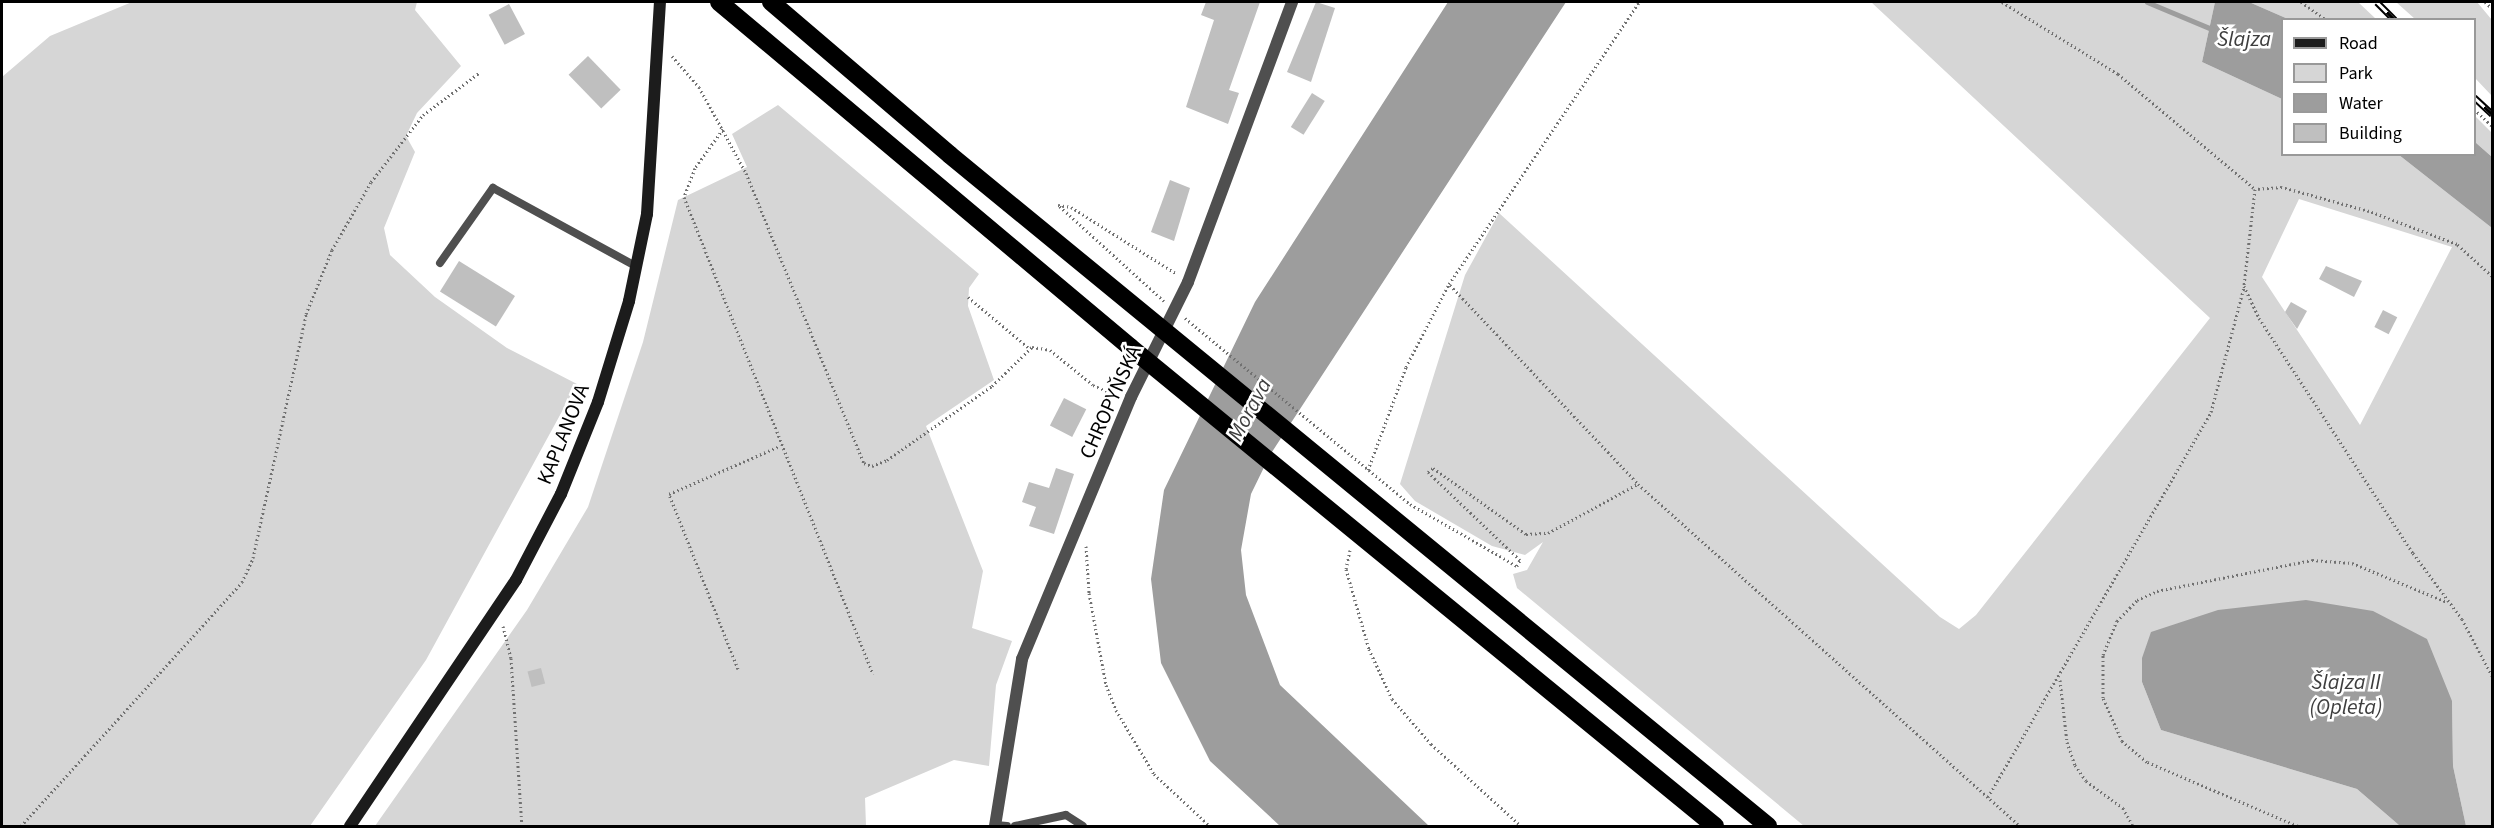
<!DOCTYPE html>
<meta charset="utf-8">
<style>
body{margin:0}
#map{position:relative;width:2494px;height:828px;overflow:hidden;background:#fff;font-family:"Source Sans 3",sans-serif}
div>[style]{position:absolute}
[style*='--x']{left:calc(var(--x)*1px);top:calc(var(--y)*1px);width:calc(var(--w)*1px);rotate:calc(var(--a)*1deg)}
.green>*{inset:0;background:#d6d6d6}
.water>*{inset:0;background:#9d9d9d}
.stream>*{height:5px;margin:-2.5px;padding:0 2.5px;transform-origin:2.5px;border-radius:2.5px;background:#9d9d9d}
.building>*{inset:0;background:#bfbfbf;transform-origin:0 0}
.path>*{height:3px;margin-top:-1.5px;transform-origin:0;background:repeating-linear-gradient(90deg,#717171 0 1.5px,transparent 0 4.5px)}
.lane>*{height:8px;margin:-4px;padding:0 4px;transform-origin:4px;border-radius:4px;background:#4f4f4f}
.street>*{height:12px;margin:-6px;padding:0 6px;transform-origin:6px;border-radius:6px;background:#4f4f4f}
.secondary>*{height:12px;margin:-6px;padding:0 6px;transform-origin:6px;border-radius:6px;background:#1c1c1c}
.highway>*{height:18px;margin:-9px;padding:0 9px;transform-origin:9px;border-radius:9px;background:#000}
.rail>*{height:7px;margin-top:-3.5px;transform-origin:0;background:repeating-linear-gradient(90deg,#fff 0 14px,#000 0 28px);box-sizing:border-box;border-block:2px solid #000}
span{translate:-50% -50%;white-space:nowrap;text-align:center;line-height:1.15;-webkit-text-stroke:5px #fff;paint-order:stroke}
.street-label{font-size:21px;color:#000}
.water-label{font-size:22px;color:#3e3e3e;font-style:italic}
.frame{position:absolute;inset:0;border:3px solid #000;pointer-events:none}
.legend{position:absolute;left:2281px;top:18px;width:195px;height:138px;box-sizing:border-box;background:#fff;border:2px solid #999;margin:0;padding:8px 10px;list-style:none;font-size:18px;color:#000}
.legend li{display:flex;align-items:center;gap:12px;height:30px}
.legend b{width:30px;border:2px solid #999}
</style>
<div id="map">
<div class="green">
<i style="clip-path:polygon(132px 2px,417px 2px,415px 10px,461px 66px,417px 113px,406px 136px,415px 152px,384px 228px,390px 255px,435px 297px,507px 348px,577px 384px,426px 660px,310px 826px,2px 826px,2px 77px,50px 36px)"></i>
<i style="clip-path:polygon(evenodd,1871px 2px,2215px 2px,2202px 62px,2282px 99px,2282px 154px,2399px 155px,2492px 228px,2492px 826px,2466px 826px,2453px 766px,2452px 701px,2142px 682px,2161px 730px,2357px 789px,2400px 826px,1804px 826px,1517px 588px,1513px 574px,1527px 570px,1543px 542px,1525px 555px,1492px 546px,1415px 501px,1400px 484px,1465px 275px,1499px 213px,1940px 617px,1959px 629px,1976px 615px,2210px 318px,1871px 2px,2299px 199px,2452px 247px,2360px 425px,2262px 277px,2299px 199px)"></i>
<i style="clip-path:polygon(2249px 2px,2358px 2px,2376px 19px,2288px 19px)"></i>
<i style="clip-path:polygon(2396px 2px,2477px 2px,2492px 20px,2492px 96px,2475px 78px,2474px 20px,2415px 19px)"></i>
<i style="clip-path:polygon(778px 105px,979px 274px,969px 288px,968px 306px,994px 380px,926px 426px,983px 571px,972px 628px,1012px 641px,996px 685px,989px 766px,954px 760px,865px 798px,866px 826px,375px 826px,527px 610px,588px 507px,643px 342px,678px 200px,747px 167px,732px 134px)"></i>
<i style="clip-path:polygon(2474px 115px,2492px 133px,2492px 157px,2475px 142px)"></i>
</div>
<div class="water">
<i style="clip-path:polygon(1448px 2px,1566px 2px,1270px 455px,1251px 494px,1241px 550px,1246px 595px,1280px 685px,1429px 826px,1280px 826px,1210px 761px,1161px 663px,1151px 579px,1164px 490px,1255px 302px)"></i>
<i style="clip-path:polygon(2215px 2px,2249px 2px,2288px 19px,2282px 20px,2282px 99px,2202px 62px)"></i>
<i style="clip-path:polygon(2475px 142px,2492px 157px,2492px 228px,2399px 155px,2474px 154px)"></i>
<i style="clip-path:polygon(2306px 600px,2373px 611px,2427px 639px,2452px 701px,2453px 766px,2466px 826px,2400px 826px,2357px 789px,2161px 730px,2142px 682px,2142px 658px,2151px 632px,2218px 610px)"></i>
</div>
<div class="stream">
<i style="--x:2147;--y:2;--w:73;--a:22.7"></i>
</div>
<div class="building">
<i style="clip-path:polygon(1206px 2px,1260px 2px,1229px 90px,1239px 93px,1228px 124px,1186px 107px,1214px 20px,1201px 15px)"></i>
<i style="clip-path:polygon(1316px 2px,1335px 8px,1311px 82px,1287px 72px)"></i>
<i style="left:509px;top:4px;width:34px;height:23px;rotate:62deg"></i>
<i style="left:588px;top:56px;width:47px;height:27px;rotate:46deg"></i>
<i style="left:1312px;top:93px;width:15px;height:40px;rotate:32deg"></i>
<i style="clip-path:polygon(1170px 180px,1190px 188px,1174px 241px,1151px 232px)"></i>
<i style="left:459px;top:261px;width:66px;height:36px;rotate:32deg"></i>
<i style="clip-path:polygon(2326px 266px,2362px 281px,2354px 297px,2319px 279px)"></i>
<i style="clip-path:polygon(2291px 302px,2307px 311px,2297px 329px,2285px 312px)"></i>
<i style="left:2383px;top:310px;width:16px;height:19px;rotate:27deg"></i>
<i style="left:1064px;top:398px;width:25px;height:31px;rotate:27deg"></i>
<i style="clip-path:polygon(1056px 468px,1074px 474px,1054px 534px,1029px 526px,1036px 507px,1022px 502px,1029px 482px,1049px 488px)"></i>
<i style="left:541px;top:668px;width:16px;height:14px;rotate:75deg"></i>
</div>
<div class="path">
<i style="--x:2002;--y:2;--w:137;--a:31.8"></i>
<i style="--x:2118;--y:74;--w:179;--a:40"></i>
<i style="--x:2301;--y:2;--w:32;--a:35"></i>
<i style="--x:2485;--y:2;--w:9;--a:41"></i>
<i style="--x:672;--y:56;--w:41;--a:48.9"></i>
<i style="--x:699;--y:87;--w:98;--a:61.3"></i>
<i style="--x:746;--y:173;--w:313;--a:67.9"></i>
<i style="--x:864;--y:463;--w:9;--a:21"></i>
<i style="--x:872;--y:466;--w:16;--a:-22"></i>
<i style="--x:887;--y:460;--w:128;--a:-35.2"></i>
<i style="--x:992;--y:386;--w:56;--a:-44.3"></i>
<i style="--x:1032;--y:347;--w:18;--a:9"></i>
<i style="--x:1050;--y:350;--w:55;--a:39.1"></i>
<i style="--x:1093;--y:385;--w:27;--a:24"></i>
<i style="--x:2474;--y:109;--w:25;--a:43"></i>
<i style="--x:723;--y:129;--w:48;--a:125.7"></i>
<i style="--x:695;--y:168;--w:31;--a:111"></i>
<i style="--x:684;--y:197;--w:513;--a:68.39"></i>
<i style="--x:2492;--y:276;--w:47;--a:-137.6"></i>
<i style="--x:2457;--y:244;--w:94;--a:-159.4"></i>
<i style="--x:2369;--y:211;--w:90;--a:-164.6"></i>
<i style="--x:2282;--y:187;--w:27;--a:176"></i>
<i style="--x:2255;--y:189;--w:98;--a:96.5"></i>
<i style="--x:2244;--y:286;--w:35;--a:65"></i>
<i style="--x:2259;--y:318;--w:281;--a:56.8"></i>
<i style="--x:2413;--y:553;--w:82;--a:53.4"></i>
<i style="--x:2462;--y:619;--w:64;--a:62.2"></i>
<i style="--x:1450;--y:285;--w:274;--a:46.6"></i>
<i style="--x:1638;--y:484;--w:513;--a:41.84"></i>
<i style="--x:968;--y:297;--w:80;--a:39.9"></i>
<i style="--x:1164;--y:301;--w:143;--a:-137.8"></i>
<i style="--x:1058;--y:205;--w:13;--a:9"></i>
<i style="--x:1071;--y:207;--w:125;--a:32.3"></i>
<i style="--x:1185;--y:318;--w:292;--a:39.6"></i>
<i style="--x:1410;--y:504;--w:124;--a:30.1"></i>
<i style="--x:1517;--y:566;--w:7;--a:-63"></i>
<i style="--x:1520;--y:560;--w:127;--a:-136.3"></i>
<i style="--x:1428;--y:472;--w:6;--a:-39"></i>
<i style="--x:1433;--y:468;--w:114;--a:35.4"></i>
<i style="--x:1526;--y:534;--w:22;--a:-3"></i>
<i style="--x:1548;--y:533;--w:102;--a:-28.6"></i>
<i style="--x:1368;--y:470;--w:110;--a:-69.7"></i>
<i style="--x:1406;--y:367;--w:93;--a:-62.6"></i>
<i style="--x:1449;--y:284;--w:340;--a:-56"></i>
<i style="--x:1086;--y:546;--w:47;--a:86.3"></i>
<i style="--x:1089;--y:593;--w:94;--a:79.5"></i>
<i style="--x:1106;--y:685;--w:27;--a:68"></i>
<i style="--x:1116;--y:710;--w:74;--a:59.3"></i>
<i style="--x:1154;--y:774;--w:76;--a:42.9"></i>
<i style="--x:1350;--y:550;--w:19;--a:102"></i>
<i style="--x:1346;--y:569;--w:83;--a:74"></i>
<i style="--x:1369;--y:649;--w:55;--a:65.3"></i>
<i style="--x:1392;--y:699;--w:60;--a:49.1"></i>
<i style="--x:1431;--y:744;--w:122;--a:42.3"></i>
<i style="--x:503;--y:626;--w:33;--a:76"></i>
<i style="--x:511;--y:658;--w:168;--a:86.3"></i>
<i style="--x:738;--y:669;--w:188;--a:-111.5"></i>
<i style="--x:669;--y:494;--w:121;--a:-23.4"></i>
<i style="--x:2060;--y:680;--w:62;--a:83.6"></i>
<i style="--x:2067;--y:742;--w:24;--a:71"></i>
<i style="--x:2075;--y:765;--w:19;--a:55"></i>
<i style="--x:2086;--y:781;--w:46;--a:36.1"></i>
<i style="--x:2123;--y:808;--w:21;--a:61"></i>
<i style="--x:1988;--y:797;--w:445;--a:-59.9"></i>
<i style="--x:2211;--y:412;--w:129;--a:-75.2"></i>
<i style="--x:21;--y:826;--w:329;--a:-47.8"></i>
<i style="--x:242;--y:582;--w:26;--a:-65"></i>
<i style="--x:253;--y:558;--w:250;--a:-77.7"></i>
<i style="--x:306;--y:314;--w:69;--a:-67.9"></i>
<i style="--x:332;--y:250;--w:78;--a:-60.2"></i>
<i style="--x:371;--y:182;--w:85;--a:-52.2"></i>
<i style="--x:423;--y:115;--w:70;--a:-36.9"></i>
<i style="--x:2298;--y:826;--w:164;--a:-157"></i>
<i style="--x:2147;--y:762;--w:33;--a:-140"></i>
<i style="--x:2122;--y:741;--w:47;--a:-113.8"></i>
<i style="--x:2103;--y:698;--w:43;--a:-90"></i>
<i style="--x:2103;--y:655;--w:37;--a:-68"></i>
<i style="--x:2117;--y:621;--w:29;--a:-46"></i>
<i style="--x:2137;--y:600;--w:22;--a:-24"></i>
<i style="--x:2157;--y:591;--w:158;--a:-11.3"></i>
<i style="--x:2312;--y:560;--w:40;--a:4.3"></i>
<i style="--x:2352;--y:563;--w:103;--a:22.3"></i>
</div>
<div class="lane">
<i style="--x:440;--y:263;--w:92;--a:-54.8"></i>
<i style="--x:493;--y:188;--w:164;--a:28.7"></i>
<i style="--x:996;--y:825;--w:11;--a:5"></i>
<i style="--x:1015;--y:826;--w:52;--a:-12.2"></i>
<i style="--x:1066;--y:815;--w:20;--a:33"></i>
</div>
<div class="street">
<i style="--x:995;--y:826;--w:169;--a:-80.8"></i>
<i style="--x:1022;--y:659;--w:284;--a:-67.4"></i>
<i style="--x:1131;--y:397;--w:128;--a:-63.6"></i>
<i style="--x:1188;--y:282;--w:299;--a:-69.6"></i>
</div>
<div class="secondary">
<i style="--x:350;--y:826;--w:297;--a:-56"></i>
<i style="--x:516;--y:580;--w:97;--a:-62.4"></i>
<i style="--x:561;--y:494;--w:99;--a:-68.1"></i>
<i style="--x:598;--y:402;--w:106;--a:-72.9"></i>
<i style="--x:629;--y:301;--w:89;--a:-78.3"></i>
<i style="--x:647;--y:214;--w:212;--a:-86.5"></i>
</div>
<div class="highway">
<i style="--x:719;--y:2;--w:537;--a:40.01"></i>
<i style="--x:1130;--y:347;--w:756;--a:39.31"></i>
<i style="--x:771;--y:2;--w:235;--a:40.5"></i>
<i style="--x:950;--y:155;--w:1058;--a:39.36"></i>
</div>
<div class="rail">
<i style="--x:2377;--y:2;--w:25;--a:45"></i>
<i style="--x:2474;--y:97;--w:25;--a:43"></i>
</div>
<div class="street-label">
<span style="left:1110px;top:402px;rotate:-66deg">CHROPYŇSKÁ</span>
<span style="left:563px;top:434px;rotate:-68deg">KAPLANOVA</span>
</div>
<div class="water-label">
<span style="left:2244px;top:40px">Šlajza</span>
<span style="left:1250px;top:410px;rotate:-62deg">Morava</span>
<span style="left:2346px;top:695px">Šlajza II<br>(Opleta)</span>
</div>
<div class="frame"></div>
<ul class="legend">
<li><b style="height:8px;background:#1c1c1c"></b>Road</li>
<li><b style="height:16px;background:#d6d6d6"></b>Park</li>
<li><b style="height:16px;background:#9d9d9d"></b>Water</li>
<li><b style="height:16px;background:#bfbfbf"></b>Building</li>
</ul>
</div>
